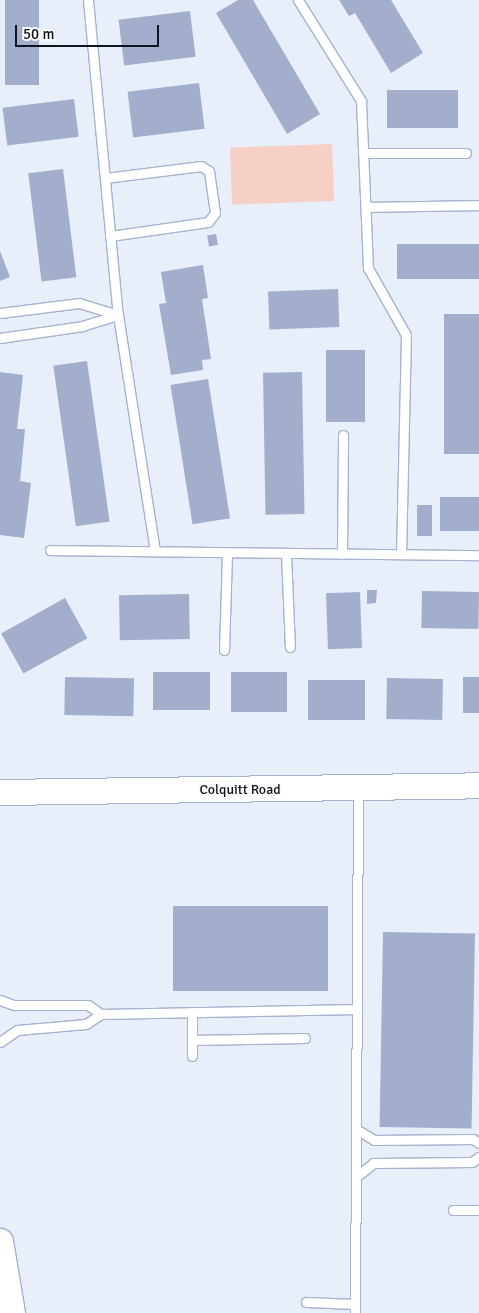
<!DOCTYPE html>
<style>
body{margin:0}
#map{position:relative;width:479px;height:1313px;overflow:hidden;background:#e8eefa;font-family:Signika,sans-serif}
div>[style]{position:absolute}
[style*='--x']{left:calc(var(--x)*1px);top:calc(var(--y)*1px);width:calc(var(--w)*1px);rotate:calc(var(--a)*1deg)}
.green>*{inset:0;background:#f6cfc6;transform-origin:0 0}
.building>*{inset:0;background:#a2aecc;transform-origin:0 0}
.roads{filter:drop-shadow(1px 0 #a5b2d0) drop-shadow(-1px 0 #a5b2d0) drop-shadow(0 1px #a5b2d0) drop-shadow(0 -1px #a5b2d0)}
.lane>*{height:9px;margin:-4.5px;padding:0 4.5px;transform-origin:4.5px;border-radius:4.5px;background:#fff}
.secondary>*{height:25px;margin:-12.5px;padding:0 12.5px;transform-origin:12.5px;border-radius:12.5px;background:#fff}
span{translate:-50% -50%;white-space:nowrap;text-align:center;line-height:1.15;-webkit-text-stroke:4.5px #fbfbfb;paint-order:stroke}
.street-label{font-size:14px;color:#10141f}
.scale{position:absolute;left:15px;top:25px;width:144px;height:22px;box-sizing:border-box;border:2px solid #10141f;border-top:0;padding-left:6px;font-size:15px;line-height:18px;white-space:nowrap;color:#10141f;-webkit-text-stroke:4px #fbfbfb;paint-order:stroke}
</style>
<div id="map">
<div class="green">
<i style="left:332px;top:144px;width:57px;height:102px;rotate:88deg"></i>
</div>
<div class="building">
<i style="left:5px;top:0;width:34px;height:85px"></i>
<i style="clip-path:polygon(238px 0,253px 0,320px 114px,287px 134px,216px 13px)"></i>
<i style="clip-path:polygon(339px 0,391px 0,423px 53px,391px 73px,355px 13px,349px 16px)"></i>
<i style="left:190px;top:11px;width:46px;height:72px;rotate:83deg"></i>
<i style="left:199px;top:83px;width:46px;height:72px;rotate:83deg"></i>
<i style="left:458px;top:90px;width:38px;height:71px;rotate:90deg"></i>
<i style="left:74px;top:99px;width:38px;height:72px;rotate:83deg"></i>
<i style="left:63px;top:169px;width:109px;height:35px;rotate:83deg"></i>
<i style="left:216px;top:234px;width:11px;height:9px;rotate:80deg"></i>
<i style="left:479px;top:244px;width:35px;height:82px;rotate:90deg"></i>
<i style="clip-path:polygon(0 251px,10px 277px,0 281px)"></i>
<i style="clip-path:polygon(203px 265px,208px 298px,202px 299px,211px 359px,202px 360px,203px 370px,171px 375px,159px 304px,166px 303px,161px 272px)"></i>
<i style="left:338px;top:289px;width:38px;height:70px;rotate:88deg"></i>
<i style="left:444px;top:314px;width:35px;height:140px"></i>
<i style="left:326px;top:350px;width:39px;height:72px"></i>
<i style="left:87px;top:361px;width:162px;height:34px;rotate:82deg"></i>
<i style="clip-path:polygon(0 372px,23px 375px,17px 429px,25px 429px,20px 481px,31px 483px,24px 538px,0 535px)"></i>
<i style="left:302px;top:372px;width:142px;height:39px;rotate:89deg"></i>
<i style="left:208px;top:379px;width:141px;height:38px;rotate:81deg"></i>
<i style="left:479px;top:497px;width:34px;height:39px;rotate:90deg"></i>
<i style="left:417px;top:505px;width:15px;height:31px"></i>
<i style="clip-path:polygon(367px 590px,377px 590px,376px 603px,367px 604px)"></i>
<i style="left:422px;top:591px;width:57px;height:37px;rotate:1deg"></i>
<i style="left:360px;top:592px;width:56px;height:34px;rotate:88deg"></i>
<i style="left:189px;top:594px;width:45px;height:70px;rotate:89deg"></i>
<i style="left:65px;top:598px;width:46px;height:73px;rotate:61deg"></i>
<i style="left:153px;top:672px;width:57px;height:38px"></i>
<i style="left:231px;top:672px;width:56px;height:40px"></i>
<i style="left:65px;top:677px;width:69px;height:38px;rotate:1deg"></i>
<i style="left:463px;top:677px;width:16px;height:36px"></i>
<i style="left:387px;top:678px;width:56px;height:41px;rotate:1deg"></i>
<i style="left:308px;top:680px;width:57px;height:40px"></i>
<i style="left:173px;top:906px;width:155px;height:85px"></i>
<i style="left:383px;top:932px;width:92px;height:195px;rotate:1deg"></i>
</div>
<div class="roads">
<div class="lane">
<i style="--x:88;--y:0;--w:316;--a:84.6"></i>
<i style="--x:118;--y:315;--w:239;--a:81.1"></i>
<i style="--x:298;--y:0;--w:119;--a:58"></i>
<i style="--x:361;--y:101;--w:167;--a:87.6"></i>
<i style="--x:368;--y:268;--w:77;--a:60.4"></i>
<i style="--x:406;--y:335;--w:219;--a:91.3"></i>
<i style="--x:363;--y:153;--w:103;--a:0"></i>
<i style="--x:105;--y:178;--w:97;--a:-7.1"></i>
<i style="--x:201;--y:166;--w:9;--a:32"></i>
<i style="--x:209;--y:171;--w:42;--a:81.9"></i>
<i style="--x:215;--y:213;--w:11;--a:128"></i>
<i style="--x:208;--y:222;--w:99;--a:171.9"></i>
<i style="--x:366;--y:207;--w:113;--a:-1"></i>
<i style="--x:0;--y:313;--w:80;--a:-7.2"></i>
<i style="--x:79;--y:303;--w:41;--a:17.1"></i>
<i style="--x:118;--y:315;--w:37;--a:163"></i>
<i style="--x:83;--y:326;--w:84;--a:171.8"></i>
<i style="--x:50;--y:550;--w:429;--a:0.7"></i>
<i style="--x:286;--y:553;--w:94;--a:87.6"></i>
<i style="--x:342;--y:554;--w:119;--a:-89.5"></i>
<i style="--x:224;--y:650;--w:98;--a:-88.2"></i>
<i style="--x:0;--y:1000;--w:15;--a:20"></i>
<i style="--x:14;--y:1005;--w:74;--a:0"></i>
<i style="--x:88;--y:1005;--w:16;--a:35"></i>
<i style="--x:192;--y:1012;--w:44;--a:90"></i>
<i style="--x:192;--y:1040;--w:113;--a:-1"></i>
<i style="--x:0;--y:1042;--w:21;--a:-35"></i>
<i style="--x:17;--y:1030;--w:69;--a:-5"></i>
<i style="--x:86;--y:1024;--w:18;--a:-34"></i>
<i style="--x:101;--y:1014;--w:256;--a:-1.1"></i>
<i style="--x:356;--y:1129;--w:21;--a:31"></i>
<i style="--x:374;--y:1140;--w:99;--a:-0.6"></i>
<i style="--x:473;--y:1139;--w:7;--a:34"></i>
<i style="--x:356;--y:1177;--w:22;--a:-39"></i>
<i style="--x:373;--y:1163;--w:99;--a:-0.6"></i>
<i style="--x:472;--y:1162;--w:9;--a:-36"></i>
<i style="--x:453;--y:1210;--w:26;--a:0"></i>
<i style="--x:306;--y:1302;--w:49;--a:2.3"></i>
<i style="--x:355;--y:1313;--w:524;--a:-89.67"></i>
</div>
<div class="secondary">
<i style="--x:0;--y:792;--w:479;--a:-0.8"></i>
<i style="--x:0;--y:1241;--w:73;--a:80.5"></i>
</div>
</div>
<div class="street-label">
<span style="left:240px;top:790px">Colquitt Road</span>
</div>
<div class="scale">50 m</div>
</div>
